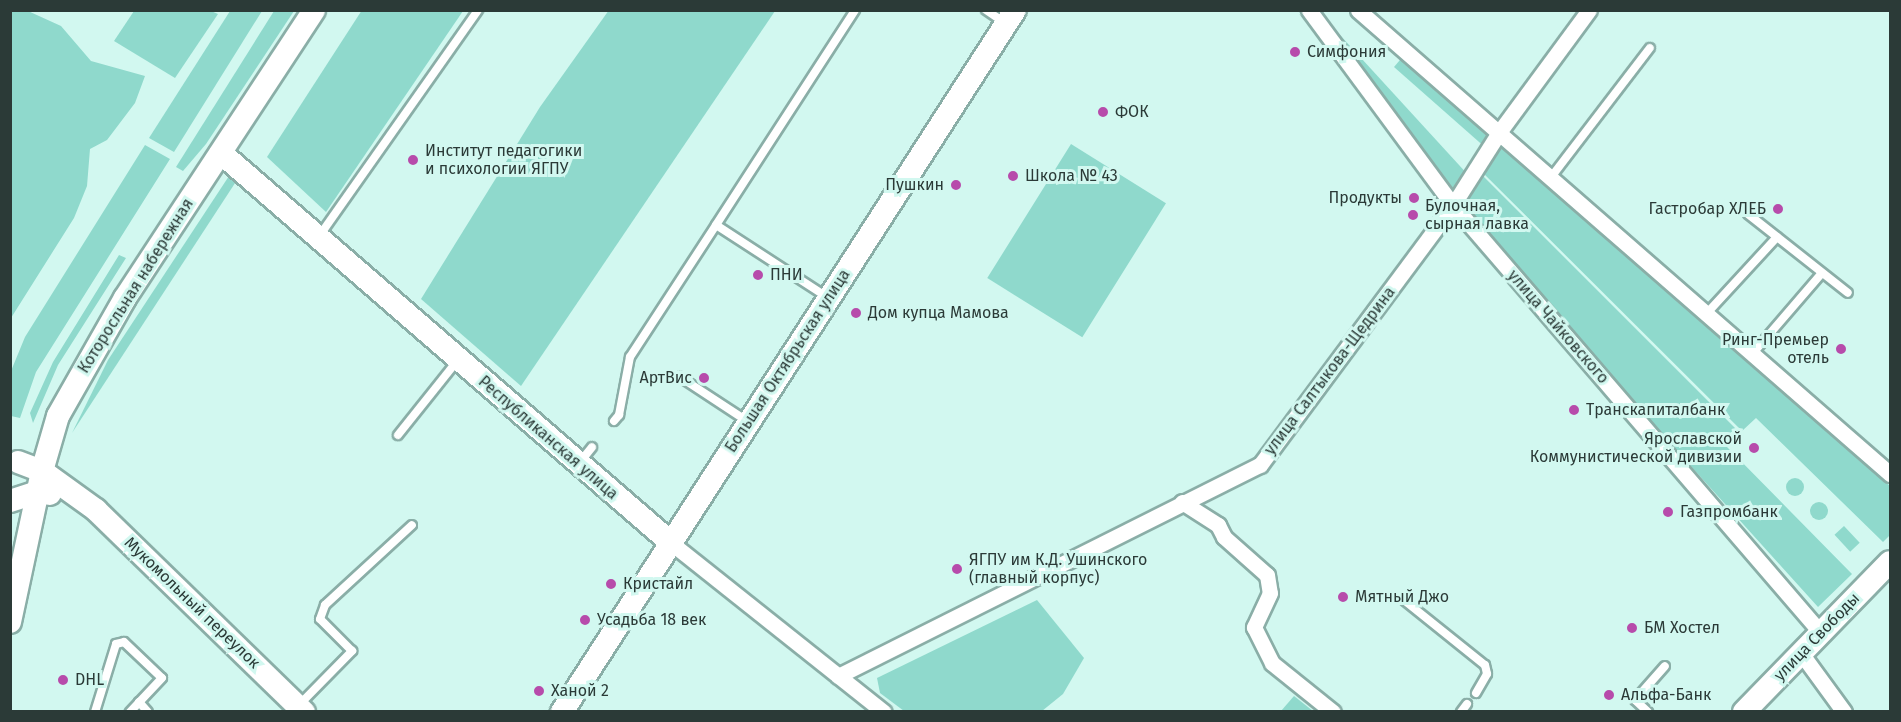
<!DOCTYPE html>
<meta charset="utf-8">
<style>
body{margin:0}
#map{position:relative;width:1901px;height:722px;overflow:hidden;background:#d2f8f0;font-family:"Fira Sans",sans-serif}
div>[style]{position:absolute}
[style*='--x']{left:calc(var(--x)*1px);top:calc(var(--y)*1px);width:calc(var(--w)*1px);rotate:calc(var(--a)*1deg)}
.green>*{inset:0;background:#8fd9cc;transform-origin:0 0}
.round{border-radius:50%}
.roads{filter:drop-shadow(2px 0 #8aaea7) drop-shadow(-2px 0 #8aaea7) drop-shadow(0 2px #8aaea7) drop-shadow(0 -2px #8aaea7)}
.lane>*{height:8px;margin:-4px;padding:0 4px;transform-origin:4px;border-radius:4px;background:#fff}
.street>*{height:15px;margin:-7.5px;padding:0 7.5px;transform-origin:7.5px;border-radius:7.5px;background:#fff}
.secondary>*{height:22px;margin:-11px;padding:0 11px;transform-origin:11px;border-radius:11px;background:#fff}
.dots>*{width:16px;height:16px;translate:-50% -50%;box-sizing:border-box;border:3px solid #d2f8f0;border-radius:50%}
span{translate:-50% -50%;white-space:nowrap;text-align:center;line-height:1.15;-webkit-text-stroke:6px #d2f8f0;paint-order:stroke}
.poi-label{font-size:16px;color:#2b3a37}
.left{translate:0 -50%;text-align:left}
.right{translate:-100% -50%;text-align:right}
.street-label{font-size:16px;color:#2b3a37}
.frame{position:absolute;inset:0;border:12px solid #2b3a37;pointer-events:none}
</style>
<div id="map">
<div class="green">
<i style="clip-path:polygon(11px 10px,28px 11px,61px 26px,91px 61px,145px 76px,135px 103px,107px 140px,90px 149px,87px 186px,74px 218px,11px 318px)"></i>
<i style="clip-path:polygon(362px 10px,463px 11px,326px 212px,267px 157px)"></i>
<i style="clip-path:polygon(609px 10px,775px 11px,521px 386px,421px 299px,540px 107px)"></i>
<i style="clip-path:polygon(134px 11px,211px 11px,218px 14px,175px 78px,114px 41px)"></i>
<i style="clip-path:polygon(230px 11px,262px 11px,174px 152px,149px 138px)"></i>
<i style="clip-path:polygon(274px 11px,294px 11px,206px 144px,183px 171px,176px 167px)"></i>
<i style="clip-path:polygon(1318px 11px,1470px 177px,1453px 203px)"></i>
<i style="clip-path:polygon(1405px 54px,1498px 131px,1487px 149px,1394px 67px)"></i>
<i style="clip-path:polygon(1500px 133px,1890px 486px,1890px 535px,1883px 542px,1756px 418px,1742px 431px,1478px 168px)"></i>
<i style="left:1071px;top:144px;width:112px;height:158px;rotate:32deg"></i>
<i style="clip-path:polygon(145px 145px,170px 159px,36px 372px,20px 418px,11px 416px,11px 371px,25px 337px)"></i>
<i style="clip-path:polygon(1477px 170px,1740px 433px,1727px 447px,1852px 574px,1818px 607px,1455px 205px)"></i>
<i style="clip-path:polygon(229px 176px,239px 177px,72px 433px,108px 360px)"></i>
<i style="clip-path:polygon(119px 255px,126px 258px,58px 365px,33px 423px,30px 413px,53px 362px)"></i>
<i class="round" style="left:1786px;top:478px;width:18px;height:18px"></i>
<i class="round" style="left:1810px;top:502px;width:18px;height:18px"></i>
<i style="left:1844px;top:526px;width:23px;height:13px;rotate:47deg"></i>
<i style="clip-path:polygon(1037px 600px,1084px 658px,1063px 694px,1042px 711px,904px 711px,880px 693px,877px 678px)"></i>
<i style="clip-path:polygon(1294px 696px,1313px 711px,1281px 711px)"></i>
</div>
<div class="roads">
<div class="lane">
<i style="--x:986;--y:10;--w:23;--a:34"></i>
<i style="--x:1552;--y:176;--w:161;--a:-52.6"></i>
<i style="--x:1748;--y:214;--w:127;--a:38.3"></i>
<i style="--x:320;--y:235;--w:275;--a:-54.9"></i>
<i style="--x:827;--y:297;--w:132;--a:-147"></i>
<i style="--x:716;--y:225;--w:256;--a:-57.1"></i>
<i style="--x:1708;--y:312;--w:102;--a:-47.4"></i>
<i style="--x:1754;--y:352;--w:104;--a:-49.3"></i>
<i style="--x:680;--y:377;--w:80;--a:33.3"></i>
<i style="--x:614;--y:421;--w:8;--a:-50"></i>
<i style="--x:619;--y:415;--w:59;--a:-79.3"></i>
<i style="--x:630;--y:357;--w:158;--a:-56.9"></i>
<i style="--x:398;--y:435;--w:95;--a:-51.4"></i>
<i style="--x:580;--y:462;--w:19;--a:-51"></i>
<i style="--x:1405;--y:601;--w:102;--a:38.7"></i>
<i style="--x:1485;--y:665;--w:9;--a:77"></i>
<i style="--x:1487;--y:674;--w:22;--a:120"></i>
<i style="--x:139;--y:702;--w:13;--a:48"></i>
<i style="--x:299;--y:705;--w:76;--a:-45.5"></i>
<i style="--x:352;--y:651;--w:45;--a:-135"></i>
<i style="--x:320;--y:619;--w:15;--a:-70"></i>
<i style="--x:325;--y:605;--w:118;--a:-42.6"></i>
<i style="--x:95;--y:712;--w:71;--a:-72.8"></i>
<i style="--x:116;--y:644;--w:8;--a:-14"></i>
<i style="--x:124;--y:642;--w:52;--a:43.5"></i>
<i style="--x:162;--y:678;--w:47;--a:133.3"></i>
<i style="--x:1461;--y:712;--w:10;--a:-53"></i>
<i style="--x:1648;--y:712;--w:18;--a:-137"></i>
<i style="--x:1635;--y:700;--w:45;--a:-48.6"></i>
</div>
<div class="street">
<i style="--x:1309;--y:10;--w:242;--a:53.6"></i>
<i style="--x:1453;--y:205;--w:564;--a:49.31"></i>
<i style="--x:1358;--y:10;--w:706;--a:41.09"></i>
<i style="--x:1182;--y:502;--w:43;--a:32.6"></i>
<i style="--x:1218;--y:525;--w:13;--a:63"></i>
<i style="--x:1224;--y:537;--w:57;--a:41.5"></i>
<i style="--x:1267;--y:575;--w:18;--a:81"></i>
<i style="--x:1270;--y:593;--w:38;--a:115"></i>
<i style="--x:1254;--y:627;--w:40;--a:63.4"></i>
<i style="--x:1272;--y:663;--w:78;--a:38.8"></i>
<i style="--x:670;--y:542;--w:273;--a:38.5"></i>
<i style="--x:1801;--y:653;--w:73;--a:53.9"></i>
<i style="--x:838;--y:676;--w:472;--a:-26.6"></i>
<i style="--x:1260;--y:465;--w:324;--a:-53.4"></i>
<i style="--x:1453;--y:205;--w:88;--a:-57.6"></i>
<i style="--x:1500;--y:131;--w:150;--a:-53.7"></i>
</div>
<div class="secondary">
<i style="--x:221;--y:153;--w:594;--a:40.9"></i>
<i style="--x:18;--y:462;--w:26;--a:21"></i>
<i style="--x:42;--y:471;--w:67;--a:35.8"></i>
<i style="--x:96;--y:510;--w:290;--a:44.2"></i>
<i style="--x:10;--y:501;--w:29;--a:-18"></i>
<i style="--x:38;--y:492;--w:12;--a:9"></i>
<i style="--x:10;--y:622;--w:154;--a:-78"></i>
<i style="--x:42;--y:471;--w:57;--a:-73.8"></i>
<i style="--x:58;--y:416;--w:136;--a:-60.4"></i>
<i style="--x:125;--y:298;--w:344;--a:-56.7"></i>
<i style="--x:562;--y:712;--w:835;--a:-57.17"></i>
<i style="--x:1744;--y:712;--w:209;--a:-45.8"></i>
</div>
</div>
<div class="dots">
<i style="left:1295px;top:52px;background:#b74bab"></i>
<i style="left:1103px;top:112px;background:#b74bab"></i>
<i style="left:413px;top:160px;background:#b74bab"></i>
<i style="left:1013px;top:176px;background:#b74bab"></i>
<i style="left:956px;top:185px;background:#b74bab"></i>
<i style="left:1414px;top:198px;background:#b74bab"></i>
<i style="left:1778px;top:209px;background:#b74bab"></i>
<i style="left:1413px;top:215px;background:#b74bab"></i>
<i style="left:758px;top:275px;background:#b74bab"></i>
<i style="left:856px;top:313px;background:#b74bab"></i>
<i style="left:1841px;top:349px;background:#b74bab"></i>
<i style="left:704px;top:378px;background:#b74bab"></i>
<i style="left:1574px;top:410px;background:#b74bab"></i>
<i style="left:1754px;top:448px;background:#b74bab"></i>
<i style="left:1668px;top:512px;background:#b74bab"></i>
<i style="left:957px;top:569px;background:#b74bab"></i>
<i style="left:611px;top:584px;background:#b74bab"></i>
<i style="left:1343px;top:597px;background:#b74bab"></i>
<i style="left:585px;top:620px;background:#b74bab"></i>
<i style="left:1632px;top:628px;background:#b74bab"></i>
<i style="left:63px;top:680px;background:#b74bab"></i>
<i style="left:539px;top:691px;background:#b74bab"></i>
<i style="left:1609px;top:695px;background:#b74bab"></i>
</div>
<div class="poi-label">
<span class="left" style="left:1307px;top:52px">Симфония</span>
<span class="left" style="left:1115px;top:112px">ФОК</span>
<span class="left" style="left:425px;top:160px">Институт педагогики<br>и психологии ЯГПУ</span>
<span class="left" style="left:1025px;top:176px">Школа № 43</span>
<span class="right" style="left:944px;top:185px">Пушкин</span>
<span class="right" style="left:1402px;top:198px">Продукты</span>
<span class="left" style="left:1425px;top:215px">Булочная,<br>сырная лавка</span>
<span class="right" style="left:1766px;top:209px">Гастробар ХЛЕБ</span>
<span class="left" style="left:770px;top:275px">ПНИ</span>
<span class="left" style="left:868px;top:313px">Дом купца Мамова</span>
<span class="right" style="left:1829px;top:349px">Ринг-Премьер<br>отель</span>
<span class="right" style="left:692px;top:378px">АртВис</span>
<span class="left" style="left:1586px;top:410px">Транскапиталбанк</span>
<span class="right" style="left:1742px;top:448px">Ярославской<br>Коммунистической дивизии</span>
<span class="left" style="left:1680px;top:512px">Газпромбанк</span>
<span class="left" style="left:969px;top:569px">ЯГПУ им К.Д. Ушинского<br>(главный корпус)</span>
<span class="left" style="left:623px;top:584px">Кристайл</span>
<span class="left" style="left:1355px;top:597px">Мятный Джо</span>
<span class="left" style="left:597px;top:620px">Усадьба 18 век</span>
<span class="left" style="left:1644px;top:628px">БМ Хостел</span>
<span class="left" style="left:75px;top:680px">DHL</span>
<span class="left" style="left:551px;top:691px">Ханой 2</span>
<span class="left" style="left:1621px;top:695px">Альфа-Банк</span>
</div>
<div class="street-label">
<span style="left:136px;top:286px;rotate:-58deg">Которосльная набережная</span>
<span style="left:1558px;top:327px;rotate:49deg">улица Чайковского</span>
<span style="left:788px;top:361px;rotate:-57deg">Большая Октябрьская улица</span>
<span style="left:1330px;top:371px;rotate:-53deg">улица Салтыкова-Щедрина</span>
<span style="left:548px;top:438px;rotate:41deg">Республиканская улица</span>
<span style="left:192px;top:603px;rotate:44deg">Мукомольный переулок</span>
<span style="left:1817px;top:637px;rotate:-46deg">улица Свободы</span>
</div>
<div class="frame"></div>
</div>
